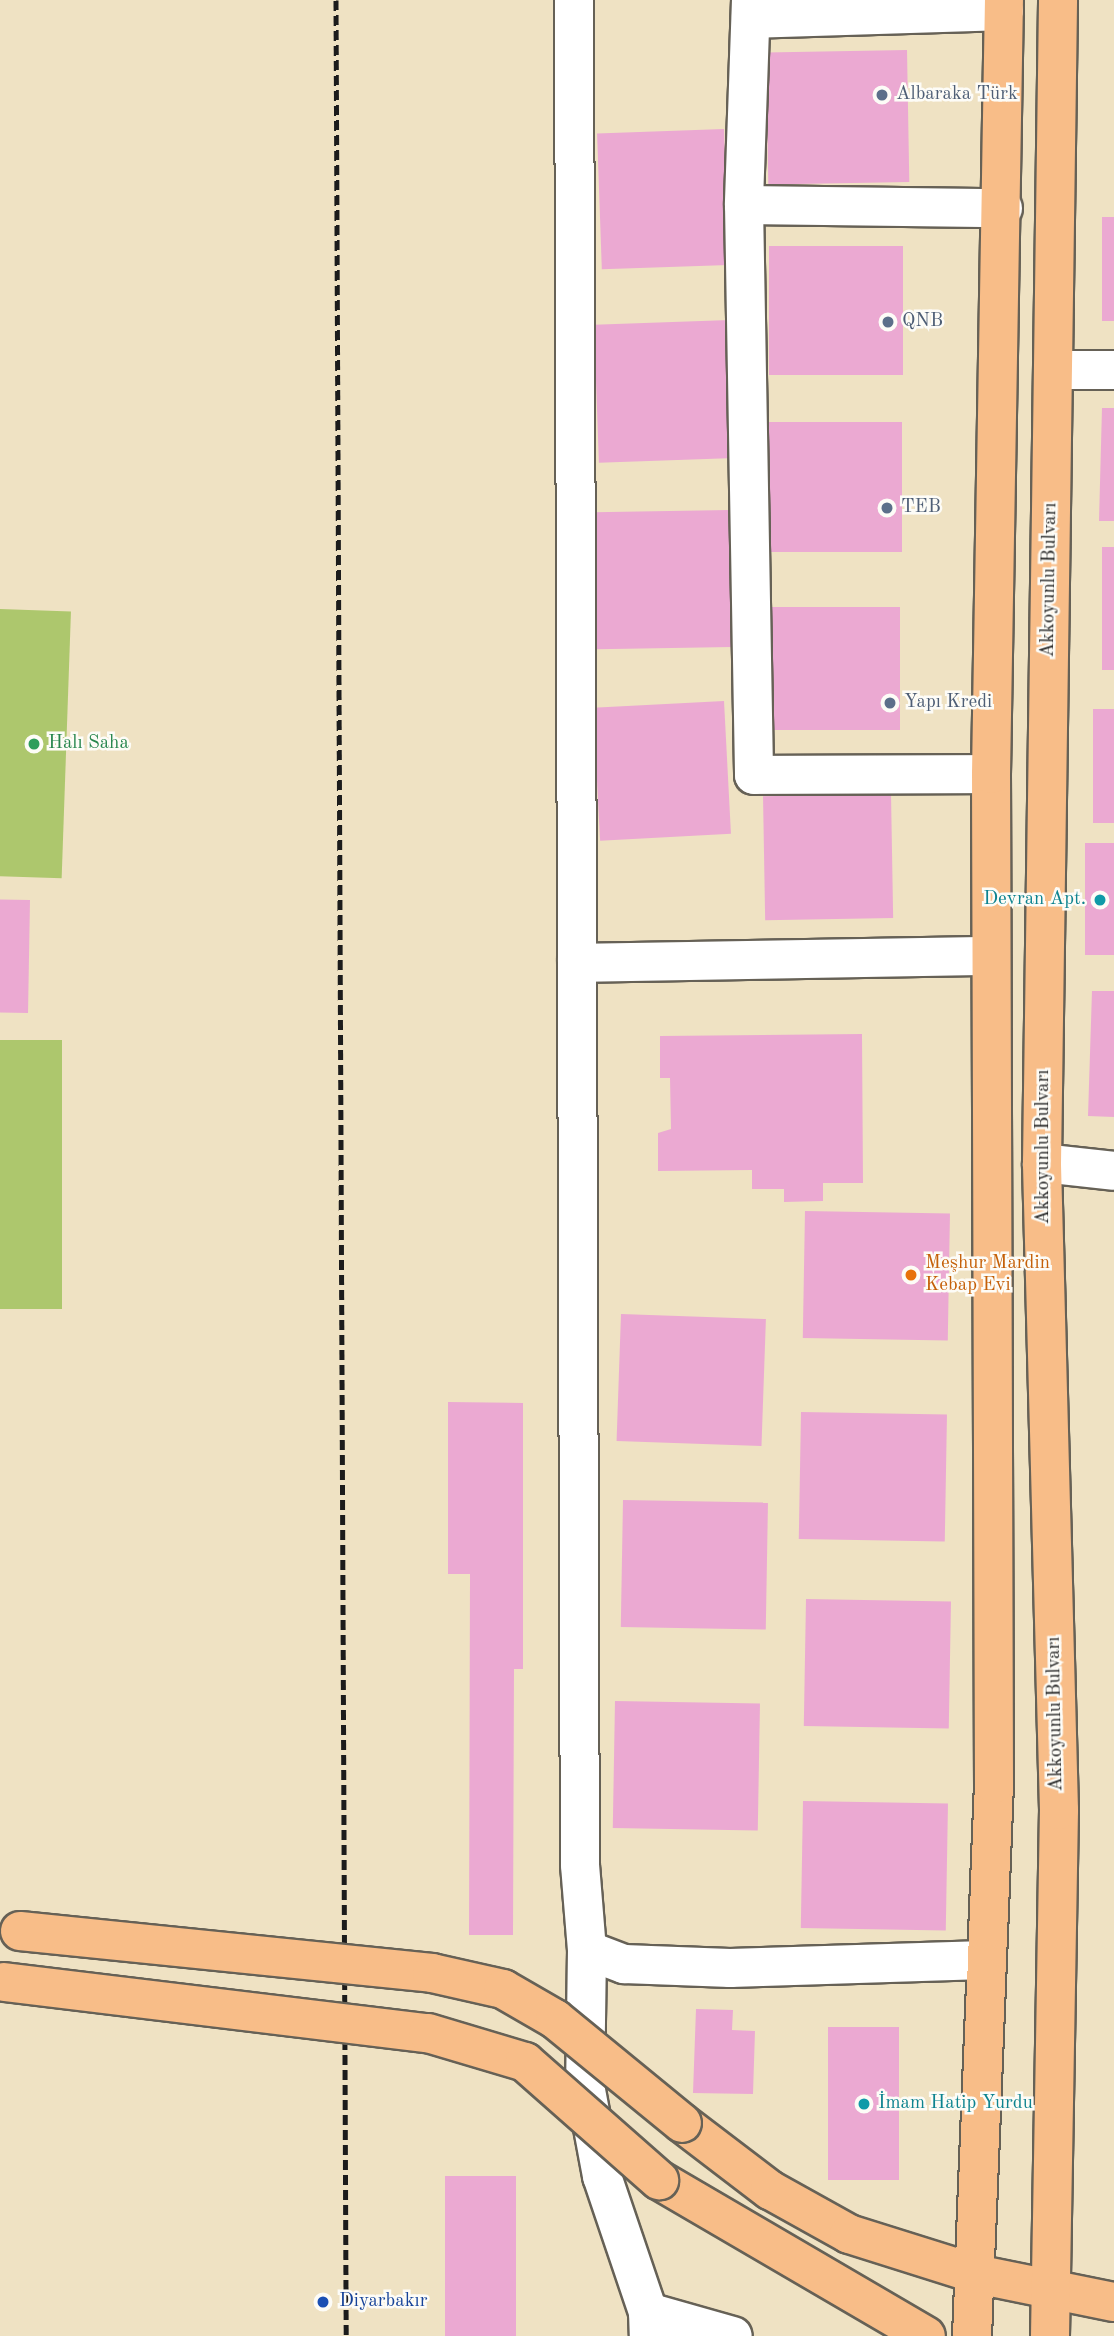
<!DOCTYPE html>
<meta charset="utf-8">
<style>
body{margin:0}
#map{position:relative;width:1114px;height:2336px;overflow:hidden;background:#efe2c3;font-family:"Old Standard TT",serif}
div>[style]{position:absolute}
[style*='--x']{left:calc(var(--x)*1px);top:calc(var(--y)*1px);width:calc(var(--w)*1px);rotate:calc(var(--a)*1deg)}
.green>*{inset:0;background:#adc76d;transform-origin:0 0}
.building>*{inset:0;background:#eba9d2;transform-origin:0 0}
.roads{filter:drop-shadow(2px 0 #666156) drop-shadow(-2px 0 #666156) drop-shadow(0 2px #666156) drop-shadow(0 -2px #666156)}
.minor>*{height:38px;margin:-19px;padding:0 19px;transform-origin:19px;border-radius:19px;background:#fff}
.major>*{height:38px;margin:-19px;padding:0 19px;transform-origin:19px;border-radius:19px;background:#f8bd88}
.rail>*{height:5px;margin-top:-2.5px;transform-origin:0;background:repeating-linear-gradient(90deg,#1c1c1c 0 10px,transparent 0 15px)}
.bridges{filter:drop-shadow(2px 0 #666156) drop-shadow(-2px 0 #666156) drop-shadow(0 2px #666156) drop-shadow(0 -2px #666156)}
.major-bridge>*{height:38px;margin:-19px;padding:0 19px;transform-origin:19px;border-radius:19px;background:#f8bd88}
.dots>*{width:19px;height:19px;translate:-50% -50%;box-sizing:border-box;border:4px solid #fdfcf7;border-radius:50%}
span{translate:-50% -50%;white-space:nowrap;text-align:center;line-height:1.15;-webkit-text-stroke:5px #fdfcf7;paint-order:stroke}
.service-label{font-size:19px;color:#4e5e75}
.left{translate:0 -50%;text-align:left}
.street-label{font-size:19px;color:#1c1c1c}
.leisure-label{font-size:19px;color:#27864d}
.culture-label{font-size:19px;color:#0d838f}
.right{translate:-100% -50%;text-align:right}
.food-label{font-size:19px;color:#c56008}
.transit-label{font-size:19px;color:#164399}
</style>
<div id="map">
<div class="green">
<i style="left:0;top:609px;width:71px;height:267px;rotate:2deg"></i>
<i style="left:0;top:1040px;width:62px;height:269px"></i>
</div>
<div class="building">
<i style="left:907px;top:50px;width:132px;height:141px;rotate:89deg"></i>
<i style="left:724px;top:129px;width:136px;height:127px;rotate:88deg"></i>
<i style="left:1102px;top:217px;width:12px;height:104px"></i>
<i style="left:769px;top:246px;width:134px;height:129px"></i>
<i style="left:730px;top:320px;width:138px;height:136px;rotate:88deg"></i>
<i style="clip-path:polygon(1102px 408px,1114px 408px,1114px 521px,1099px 521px)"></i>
<i style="left:768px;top:422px;width:134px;height:130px"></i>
<i style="left:729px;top:510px;width:137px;height:135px;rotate:89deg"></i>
<i style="left:1102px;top:547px;width:12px;height:123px"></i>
<i style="left:900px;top:607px;width:123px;height:135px;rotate:90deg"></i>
<i style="left:724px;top:701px;width:133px;height:131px;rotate:87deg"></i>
<i style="left:1093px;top:709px;width:21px;height:114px"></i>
<i style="left:891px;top:794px;width:124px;height:128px;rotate:89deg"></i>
<i style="left:1114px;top:843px;width:112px;height:29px;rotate:90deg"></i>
<i style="left:30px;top:900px;width:113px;height:30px;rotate:91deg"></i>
<i style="clip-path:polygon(1092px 991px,1114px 991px,1114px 1117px,1088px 1116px)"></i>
<i style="clip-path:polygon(862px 1034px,863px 1183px,823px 1183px,823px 1201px,784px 1202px,784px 1189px,752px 1189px,752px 1170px,658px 1171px,658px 1133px,671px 1129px,670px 1078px,660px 1078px,660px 1036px)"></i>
<i style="left:805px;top:1211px;width:145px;height:127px;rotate:1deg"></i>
<i style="left:621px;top:1314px;width:145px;height:127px;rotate:2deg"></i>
<i style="clip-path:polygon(448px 1402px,523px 1403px,523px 1669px,514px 1669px,513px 1935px,469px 1935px,470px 1574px,448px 1574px)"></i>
<i style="left:801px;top:1412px;width:146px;height:127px;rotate:1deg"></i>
<i style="left:623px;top:1500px;width:145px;height:127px;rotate:1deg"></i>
<i style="left:806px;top:1599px;width:145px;height:127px;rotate:1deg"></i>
<i style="left:615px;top:1701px;width:145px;height:127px;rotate:1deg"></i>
<i style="left:803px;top:1801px;width:145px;height:127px;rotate:1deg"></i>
<i style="clip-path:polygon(696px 2009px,733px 2010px,732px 2030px,755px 2031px,753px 2094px,693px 2093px)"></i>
<i style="left:899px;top:2027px;width:153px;height:71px;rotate:90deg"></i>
<i style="left:445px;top:2176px;width:71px;height:160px"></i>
</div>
<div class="roads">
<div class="minor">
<i style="--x:574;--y:0;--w:1865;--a:89.82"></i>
<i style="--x:580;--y:1865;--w:85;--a:85.3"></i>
<i style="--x:587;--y:1950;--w:135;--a:90.8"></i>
<i style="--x:585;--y:2085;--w:93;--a:79.4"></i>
<i style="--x:602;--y:2176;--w:144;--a:71.3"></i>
<i style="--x:648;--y:2312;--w:24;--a:88"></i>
<i style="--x:751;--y:0;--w:205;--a:92"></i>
<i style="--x:744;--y:205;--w:570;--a:88.99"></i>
<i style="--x:754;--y:775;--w:237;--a:-0.2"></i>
<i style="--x:751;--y:19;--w:253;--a:-1.8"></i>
<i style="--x:744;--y:205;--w:259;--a:0.7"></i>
<i style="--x:1053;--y:370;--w:61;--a:0"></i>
<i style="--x:577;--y:963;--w:414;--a:-1"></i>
<i style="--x:1042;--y:1163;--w:72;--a:6.3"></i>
<i style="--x:587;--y:1950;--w:40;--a:21"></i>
<i style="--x:624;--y:1964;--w:106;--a:2.2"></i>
<i style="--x:730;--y:1968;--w:255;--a:-1.8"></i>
<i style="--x:648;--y:2312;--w:88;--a:15.8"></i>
</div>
<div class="major">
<i style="--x:682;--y:2123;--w:111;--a:37.3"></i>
<i style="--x:770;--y:2190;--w:90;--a:29.1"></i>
<i style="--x:849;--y:2234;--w:133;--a:17.5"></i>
<i style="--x:976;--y:2274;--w:141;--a:11.5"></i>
<i style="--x:659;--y:2180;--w:309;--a:30.3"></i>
<i style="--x:972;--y:2336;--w:552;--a:-87.72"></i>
<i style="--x:994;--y:1784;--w:1010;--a:-90.17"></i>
<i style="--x:991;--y:774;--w:774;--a:-89.04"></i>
<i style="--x:1050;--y:2336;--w:526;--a:-89.02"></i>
<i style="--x:1059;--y:1810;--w:647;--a:-91.51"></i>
<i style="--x:1042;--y:1163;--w:1163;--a:-89.21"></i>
</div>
</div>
<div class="rail">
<i style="--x:336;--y:0;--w:2336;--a:89.75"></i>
</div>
<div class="bridges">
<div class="major-bridge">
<i style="--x:20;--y:1931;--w:414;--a:5.8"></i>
<i style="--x:432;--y:1973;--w:73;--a:12.7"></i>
<i style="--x:503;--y:1989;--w:60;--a:30"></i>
<i style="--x:555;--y:2019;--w:164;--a:39.3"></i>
<i style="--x:4;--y:1982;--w:427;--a:6.9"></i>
<i style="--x:428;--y:2033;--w:101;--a:16.6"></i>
<i style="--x:525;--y:2062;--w:179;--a:41.4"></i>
</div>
</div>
<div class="dots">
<i style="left:882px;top:95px;background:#5c6f8a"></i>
<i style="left:888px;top:322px;background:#5c6f8a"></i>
<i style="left:887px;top:508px;background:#5c6f8a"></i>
<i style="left:890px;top:703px;background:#5c6f8a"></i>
<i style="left:34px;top:744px;background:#2e9e5b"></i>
<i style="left:1100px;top:900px;background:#0f9aa8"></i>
<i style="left:911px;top:1275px;background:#e8710a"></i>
<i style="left:864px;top:2104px;background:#0f9aa8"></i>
<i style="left:323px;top:2302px;background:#1a4fb4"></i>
</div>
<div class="service-label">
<span class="left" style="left:896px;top:95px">Albaraka Türk</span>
<span class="left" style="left:902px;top:322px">QNB</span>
<span class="left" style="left:901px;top:508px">TEB</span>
<span class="left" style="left:904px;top:703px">Yapı Kredi</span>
</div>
<div class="street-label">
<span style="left:1050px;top:580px;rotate:-89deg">Akkoyunlu Bulvarı</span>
<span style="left:1044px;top:1147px;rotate:-90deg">Akkoyunlu Bulvarı</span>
<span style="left:1056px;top:1714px;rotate:-91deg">Akkoyunlu Bulvarı</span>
</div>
<div class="leisure-label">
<span class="left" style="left:48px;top:744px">Halı Saha</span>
</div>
<div class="culture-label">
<span class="right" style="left:1086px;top:900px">Devran Apt.</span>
<span class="left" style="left:878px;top:2104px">İmam Hatip Yurdu</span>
</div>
<div class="food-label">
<span class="left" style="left:925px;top:1275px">Meşhur Mardin<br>Kebap Evi</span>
</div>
<div class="transit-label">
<span class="left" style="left:339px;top:2302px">Diyarbakır</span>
</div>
</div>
